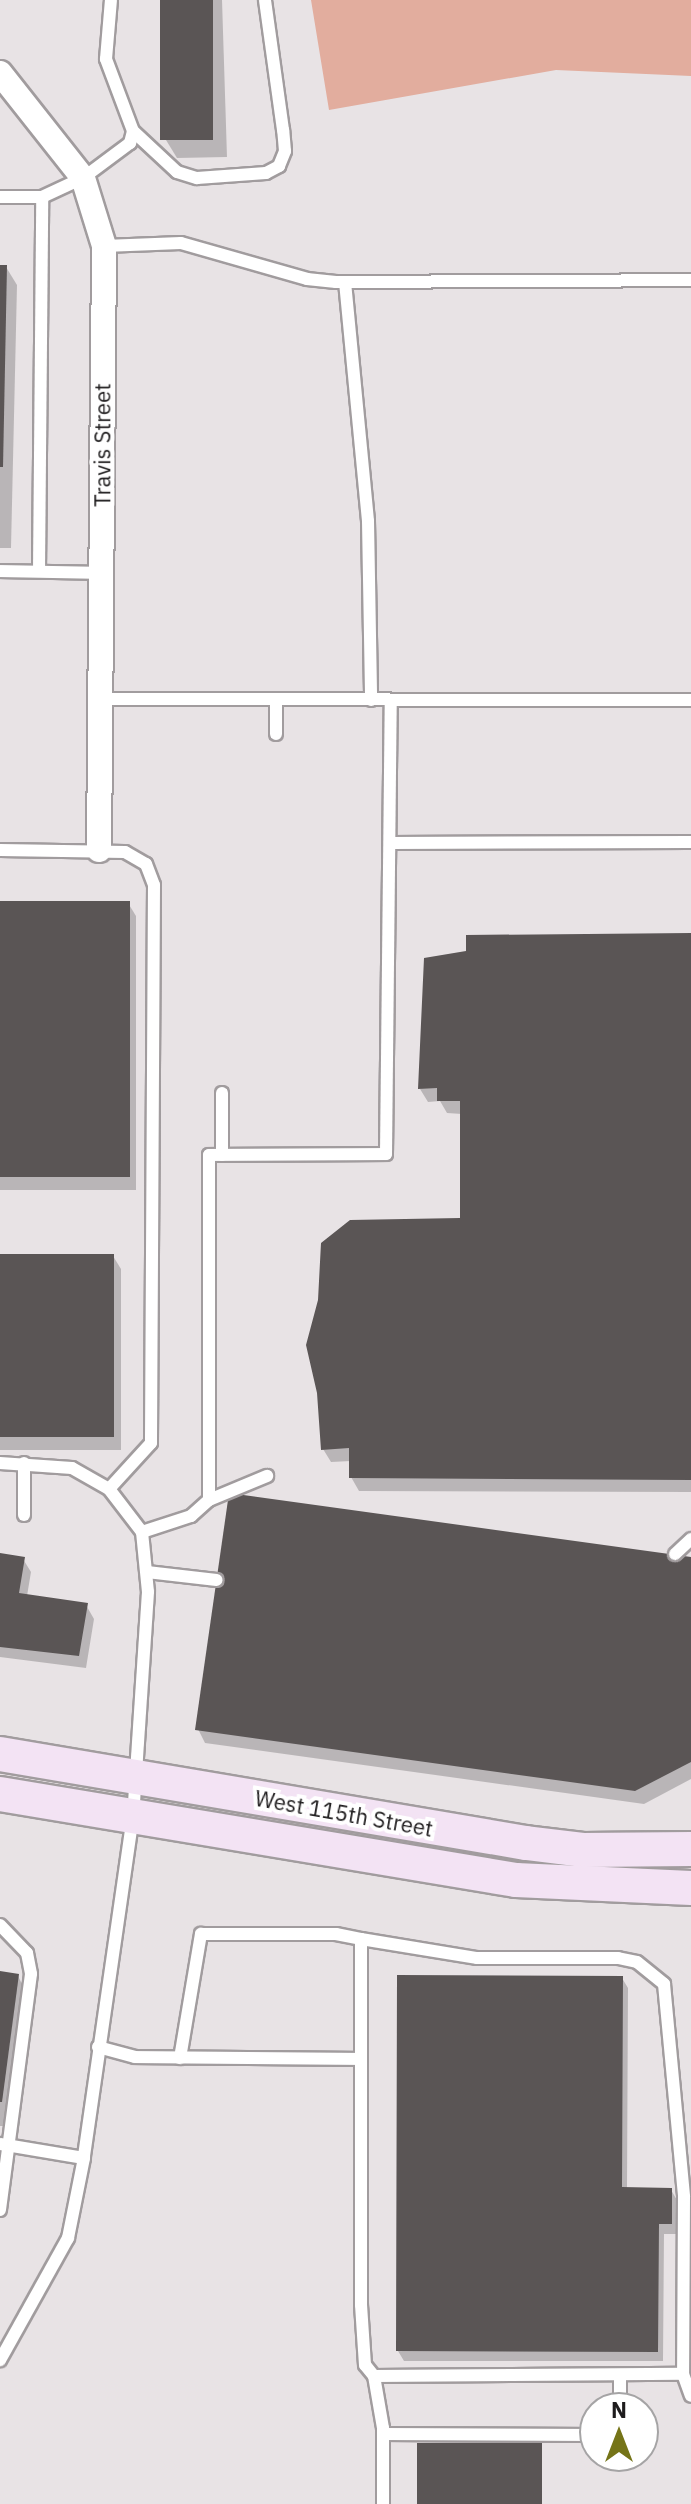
<!DOCTYPE html>
<style>
body{margin:0}
#map{position:relative;width:691px;height:2504px;overflow:hidden;background:#e8e3e5;font-family:"IBM Plex Sans",sans-serif}
div>[style]{position:absolute}
[style*='--x']{left:calc(var(--x)*1px);top:calc(var(--y)*1px);width:calc(var(--w)*1px);rotate:calc(var(--a)*1deg)}
.green>*{inset:0;background:#e2ad9e}
.shadow>*{inset:0;background:#0003}
.building>*{inset:0;background:#5a5555;transform-origin:0 0}
.roads{filter:drop-shadow(2px 0 #a19c9e) drop-shadow(-2px 0 #a19c9e) drop-shadow(0 2px #a19c9e) drop-shadow(0 -2px #a19c9e)}
.lane>*{height:12px;margin:-6px;padding:0 6px;transform-origin:6px;border-radius:6px;background:#fff}
.street>*{height:24px;margin:-12px;padding:0 12px;transform-origin:12px;border-radius:12px;background:#fff}
.secondary>*{height:34px;margin:-17px;padding:0 17px;transform-origin:17px;border-radius:17px;background:#f3e3f4}
span{translate:-50% -50%;white-space:nowrap;text-align:center;line-height:1.15;-webkit-text-stroke:8px #fff;paint-order:stroke}
.street-label{font-size:22px;color:#1e1c1d}
.north{position:absolute;left:579px;top:2392px;width:80px;height:80px;box-sizing:border-box;background:#fff;border:2px solid #a5a4a5;border-radius:50%;rotate:0deg;font-size:22px;font-weight:700;line-height:32px;text-align:center;color:#1e1c1d}
.north::after{content:'';display:block;margin:auto;width:28px;height:36px;background:#757418;clip-path:polygon(50% 0,100% 100%,50% 72%,0 100%)}
</style>
<div id="map">
<div class="green">
<i style="clip-path:polygon(311px 0,691px 0,691px 76px,556px 70px,329px 110px)"></i>
</div>
<div class="shadow">
<i style="clip-path:polygon(162px 0,222px 0,227px 157px,177px 158px,166px 140px)"></i>
<i style="clip-path:polygon(0 267px,6px 267px,17px 285px,11px 548px,0 548px)"></i>
<i style="clip-path:polygon(0 903px,128px 903px,136px 916px,136px 1190px,0 1190px)"></i>
<i style="clip-path:polygon(691px 935px,691px 1492px,359px 1491px,351px 1477px,351px 1461px,331px 1462px,323px 1449px,462px 1220px,462px 1114px,447px 1113px,440px 1101px,428px 1102px,420px 1089px)"></i>
<i style="clip-path:polygon(0 1256px,113px 1256px,121px 1269px,121px 1450px,0 1450px)"></i>
<i style="clip-path:polygon(0 1555px,23px 1559px,31px 1572px,27px 1596px,86px 1605px,94px 1619px,86px 1668px,0 1657px)"></i>
<i style="clip-path:polygon(691px 1559px,691px 1779px,644px 1804px,205px 1743px,198px 1729px)"></i>
<i style="clip-path:polygon(0 1973px,18px 1976px,23px 1986px,5px 2126px,0 2126px)"></i>
<i style="clip-path:polygon(622px 1978px,628px 1988px,627px 2189px,671px 2190px,677px 2200px,677px 2234px,664px 2234px,663px 2361px,404px 2361px,398px 2351px)"></i>
</div>
<div class="building">
<i style="left:160px;top:0;width:53px;height:140px"></i>
<i style="clip-path:polygon(0 265px,7px 265px,3px 467px,0 467px)"></i>
<i style="left:0;top:901px;width:130px;height:276px"></i>
<i style="clip-path:polygon(691px 933px,691px 1480px,349px 1478px,349px 1448px,321px 1450px,317px 1393px,306px 1345px,318px 1300px,321px 1243px,350px 1220px,460px 1218px,460px 1101px,437px 1101px,437px 1088px,418px 1089px,424px 958px,466px 951px,466px 935px)"></i>
<i style="left:0;top:1254px;width:114px;height:183px"></i>
<i style="clip-path:polygon(229px 1493px,691px 1557px,691px 1762px,635px 1791px,195px 1730px)"></i>
<i style="clip-path:polygon(0 1553px,25px 1557px,19px 1593px,88px 1603px,79px 1656px,0 1647px)"></i>
<i style="clip-path:polygon(0 1971px,19px 1974px,2px 2102px,0 2102px)"></i>
<i style="clip-path:polygon(397px 1975px,623px 1976px,622px 2187px,672px 2188px,672px 2224px,659px 2224px,658px 2352px,396px 2351px)"></i>
<i style="left:417px;top:2443px;width:125px;height:61px"></i>
</div>
<div class="roads">
<div class="lane">
<i style="--x:133;--y:131;--w:60;--a:43"></i>
<i style="--x:177;--y:172;--w:21;--a:17"></i>
<i style="--x:197;--y:178;--w:69;--a:-4.1"></i>
<i style="--x:266;--y:173;--w:15;--a:-28"></i>
<i style="--x:279;--y:166;--w:16;--a:-68"></i>
<i style="--x:285;--y:151;--w:21;--a:-95"></i>
<i style="--x:283;--y:130;--w:131;--a:-97.9"></i>
<i style="--x:0;--y:197;--w:42;--a:0"></i>
<i style="--x:42;--y:197;--w:45;--a:-24.9"></i>
<i style="--x:83;--y:178;--w:59;--a:-36.7"></i>
<i style="--x:130;--y:143;--w:12;--a:-76"></i>
<i style="--x:133;--y:131;--w:77;--a:-110.6"></i>
<i style="--x:106;--y:59;--w:59;--a:-85.2"></i>
<i style="--x:104;--y:246;--w:77;--a:-2.2"></i>
<i style="--x:181;--y:243;--w:131;--a:15.9"></i>
<i style="--x:307;--y:279;--w:29;--a:6"></i>
<i style="--x:336;--y:282;--w:355;--a:-0.3"></i>
<i style="--x:345;--y:282;--w:240;--a:84.5"></i>
<i style="--x:368;--y:521;--w:179;--a:89"></i>
<i style="--x:0;--y:571;--w:101;--a:1.1"></i>
<i style="--x:39;--y:571;--w:374;--a:-89.5"></i>
<i style="--x:100;--y:699;--w:591;--a:0.1"></i>
<i style="--x:276;--y:700;--w:34;--a:90"></i>
<i style="--x:391;--y:843;--w:300;--a:-0.2"></i>
<i style="--x:0;--y:850;--w:125;--a:0.9"></i>
<i style="--x:125;--y:852;--w:24;--a:30"></i>
<i style="--x:146;--y:864;--w:22;--a:69"></i>
<i style="--x:154;--y:885;--w:558;--a:90.31"></i>
<i style="--x:151;--y:1443;--w:62;--a:132.4"></i>
<i style="--x:222;--y:1155;--w:62;--a:-90"></i>
<i style="--x:0;--y:1463;--w:72;--a:4"></i>
<i style="--x:72;--y:1468;--w:43;--a:29.6"></i>
<i style="--x:109;--y:1489;--w:54;--a:52.5"></i>
<i style="--x:142;--y:1532;--w:60;--a:84.3"></i>
<i style="--x:148;--y:1592;--w:225;--a:93.8"></i>
<i style="--x:133;--y:1816;--w:345;--a:98.2"></i>
<i style="--x:84;--y:2158;--w:82;--a:101.3"></i>
<i style="--x:68;--y:2238;--w:140;--a:119.1"></i>
<i style="--x:24;--y:1463;--w:52;--a:90"></i>
<i style="--x:209;--y:1500;--w:63;--a:-22.5"></i>
<i style="--x:142;--y:1532;--w:52;--a:-18.1"></i>
<i style="--x:191;--y:1516;--w:24;--a:-42"></i>
<i style="--x:209;--y:1500;--w:345;--a:-90"></i>
<i style="--x:209;--y:1155;--w:177;--a:-0.3"></i>
<i style="--x:386;--y:1154;--w:454;--a:-89.4"></i>
<i style="--x:675;--y:1554;--w:22;--a:-43"></i>
<i style="--x:147;--y:1572;--w:70;--a:6.5"></i>
<i style="--x:0;--y:1925;--w:39;--a:46"></i>
<i style="--x:27;--y:1953;--w:21;--a:79"></i>
<i style="--x:31;--y:1974;--w:238;--a:97.5"></i>
<i style="--x:98;--y:2047;--w:38;--a:15"></i>
<i style="--x:135;--y:2057;--w:226;--a:0.5"></i>
<i style="--x:180;--y:2058;--w:126;--a:-80.4"></i>
<i style="--x:201;--y:1934;--w:135;--a:0"></i>
<i style="--x:336;--y:1934;--w:25;--a:11"></i>
<i style="--x:0;--y:2144;--w:85;--a:9.5"></i>
<i style="--x:620;--y:2375;--w:33;--a:90"></i>
<i style="--x:374;--y:2376;--w:309;--a:-0.4"></i>
<i style="--x:383;--y:2434;--w:212;--a:0.3"></i>
<i style="--x:383;--y:2504;--w:76;--a:-90"></i>
<i style="--x:383;--y:2428;--w:53;--a:-99.8"></i>
<i style="--x:374;--y:2376;--w:14;--a:-129"></i>
<i style="--x:365;--y:2365;--w:60;--a:-93.8"></i>
<i style="--x:361;--y:2305;--w:366;--a:-90"></i>
<i style="--x:361;--y:1939;--w:118;--a:9.3"></i>
<i style="--x:477;--y:1958;--w:141;--a:0"></i>
<i style="--x:618;--y:1958;--w:19;--a:12"></i>
<i style="--x:637;--y:1962;--w:35;--a:39"></i>
<i style="--x:664;--y:1984;--w:214;--a:84.6"></i>
<i style="--x:684;--y:2197;--w:177;--a:90.3"></i>
<i style="--x:683;--y:2374;--w:23;--a:70"></i>
</div>
<div class="street">
<i style="--x:0;--y:73;--w:134;--a:51.7"></i>
<i style="--x:83;--y:178;--w:71;--a:72.8"></i>
<i style="--x:104;--y:246;--w:604;--a:90.47"></i>
</div>
<div class="secondary">
<i style="--x:0;--y:1754;--w:533;--a:9.6"></i>
<i style="--x:526;--y:1843;--w:57;--a:7"></i>
<i style="--x:583;--y:1850;--w:108;--a:-0.5"></i>
<i style="--x:0;--y:1794;--w:523;--a:9.46"></i>
<i style="--x:516;--y:1880;--w:175;--a:2.6"></i>
</div>
</div>
<div class="street-label">
<span style="left:102px;top:445px;rotate:-90deg">Travis Street</span>
<span style="left:344px;top:1813px;rotate:10deg">West 115th Street</span>
</div>
<div class="north">N</div>
</div>
